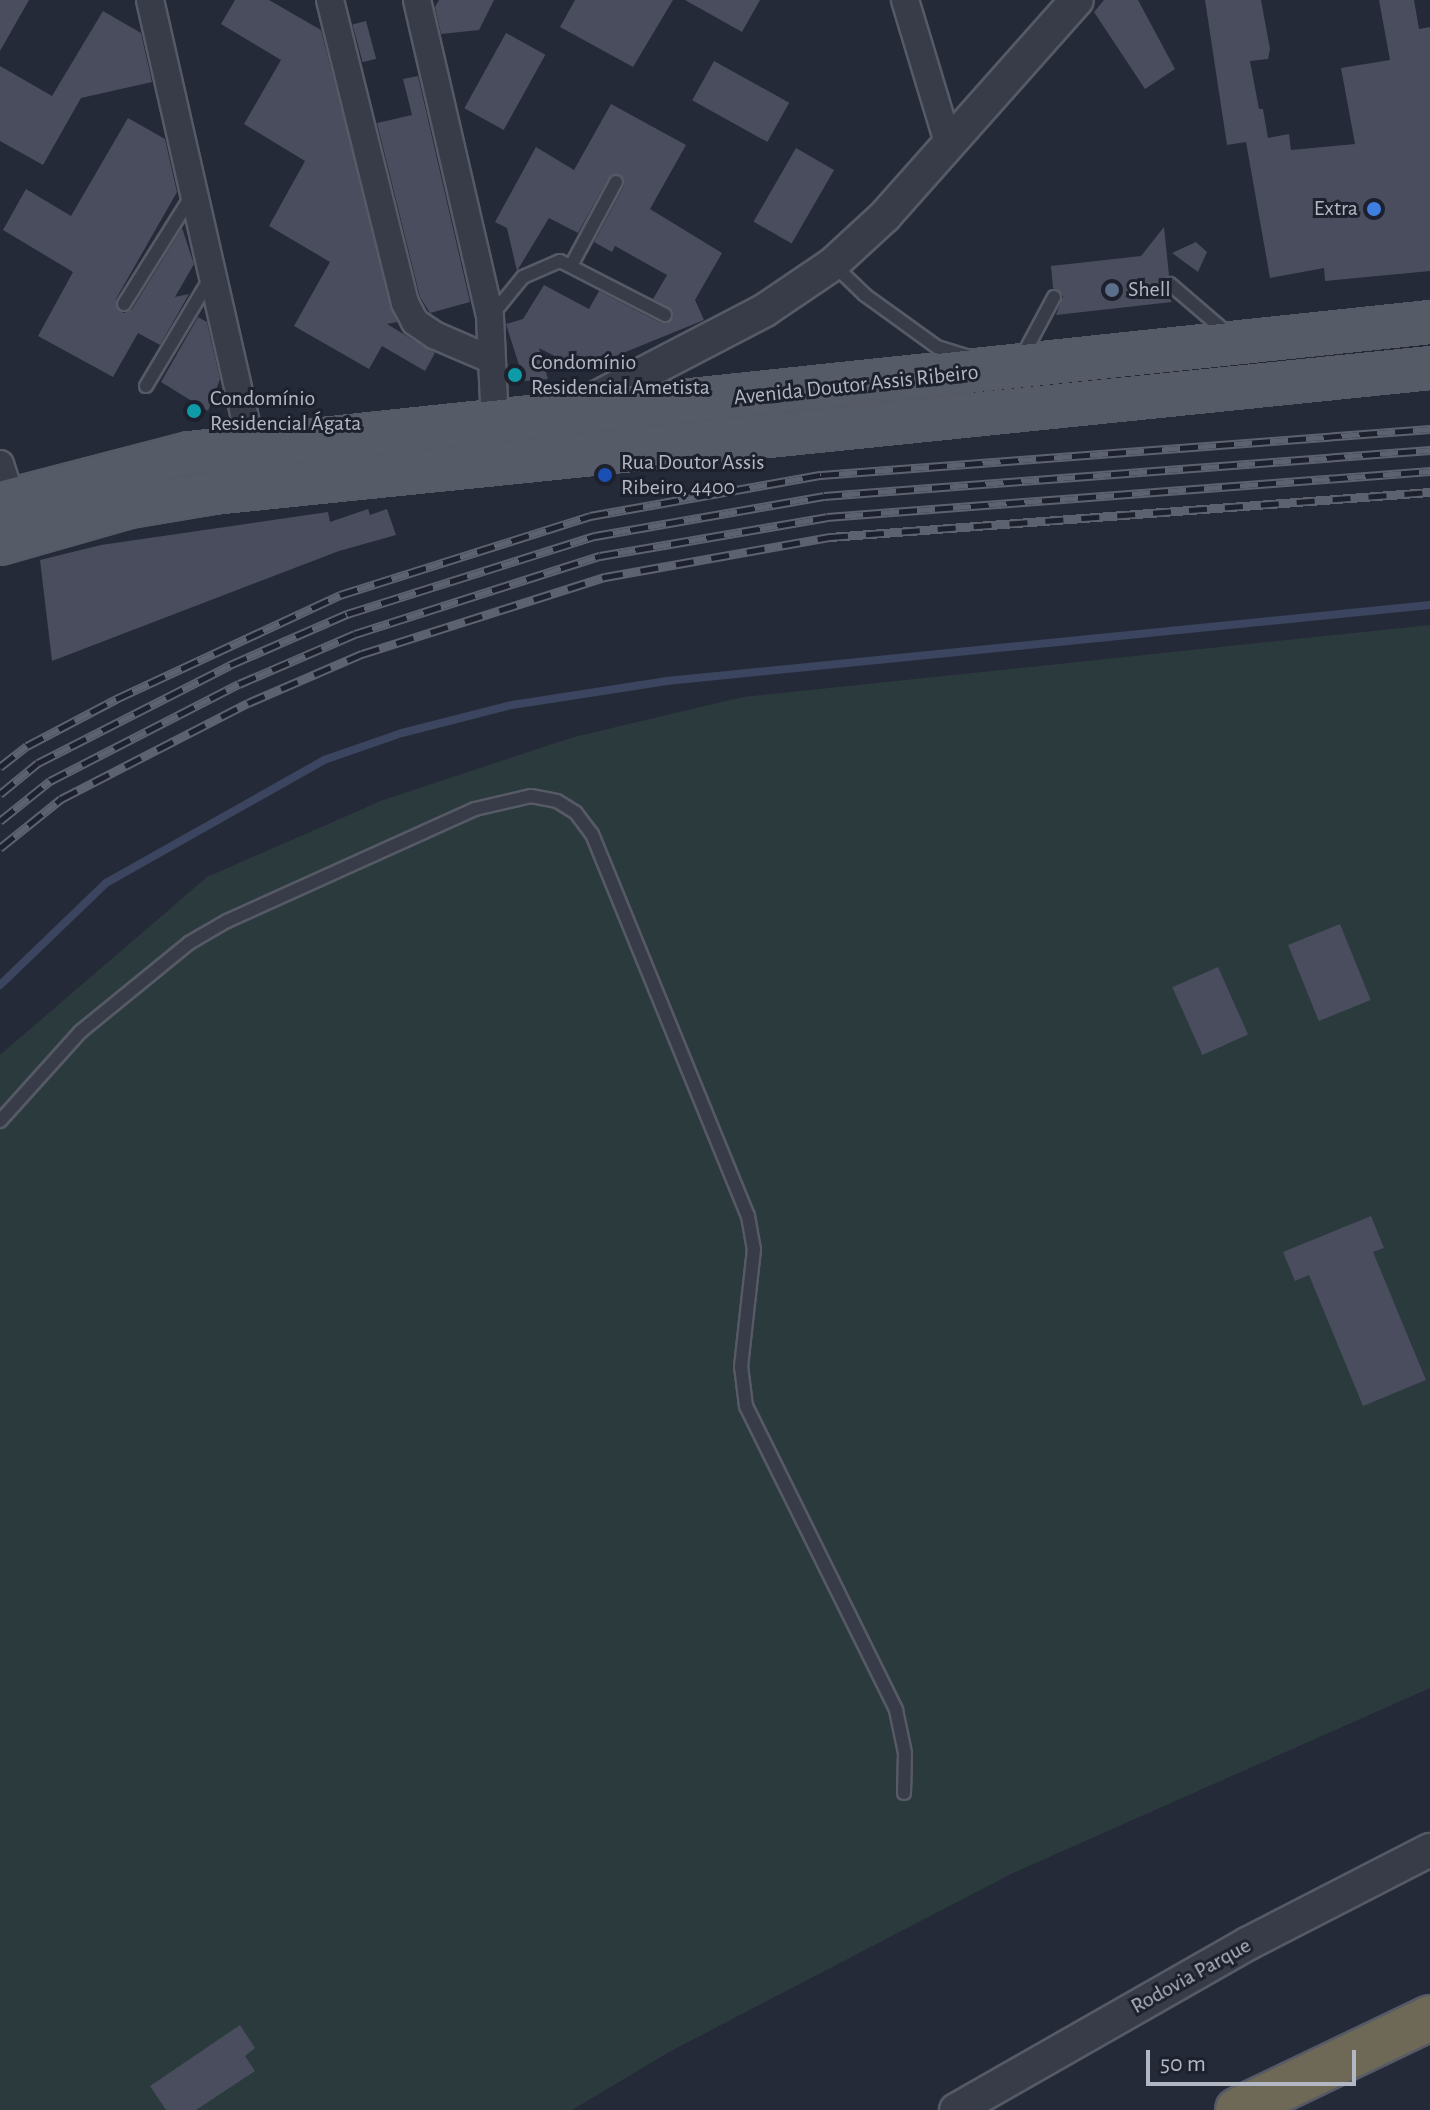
<!DOCTYPE html>
<meta charset="utf-8">
<style>
body{margin:0}
#map{position:relative;width:1430px;height:2110px;overflow:hidden;background:#252a38;font-family:"Alegreya Sans",sans-serif}
div>[style]{position:absolute}
[style*='--x']{left:calc(var(--x)*1px);top:calc(var(--y)*1px);width:calc(var(--w)*1px);rotate:calc(var(--a)*1deg)}
.green>*{inset:0;background:#2b3a3d}
.stream>*{height:8px;margin:-4px;padding:0 4px;transform-origin:4px;border-radius:4px;background:#3c455f}
.building>*{inset:0;background:#494d5e;transform-origin:0 0}
.roads{filter:drop-shadow(2px 0 #565a66) drop-shadow(-2px 0 #565a66) drop-shadow(0 2px #565a66) drop-shadow(0 -2px #565a66)}
.service>*{height:12px;margin:-6px;padding:0 6px;transform-origin:6px;border-radius:6px;background:#383c49}
.minor>*{height:26px;margin:-13px;padding:0 13px;transform-origin:13px;border-radius:13px;background:#383c49}
.tertiary>*{height:32px;margin:-16px;padding:0 16px;transform-origin:16px;border-radius:16px;background:#383c49}
.primary>*{height:40px;margin:-20px;padding:0 20px;transform-origin:20px;border-radius:20px;background:#565b68}
.motorway>*{height:44px;margin:-22px;padding:0 22px;transform-origin:22px;border-radius:22px;background:#6e6856}
.rail>*{height:9px;margin-top:-4.5px;transform-origin:0;background:repeating-linear-gradient(90deg,#1d212d 0 18px,#5d6271 0 36px);box-sizing:border-box;border-block:2px solid #5d6271}
.dots>*{width:22px;height:22px;translate:-50% -50%;box-sizing:border-box;border:4px solid #1d212d;border-radius:50%}
span{translate:-50% -50%;white-space:nowrap;text-align:center;line-height:1.15;-webkit-text-stroke:6px #1d212d;paint-order:stroke}
.poi-label{font-size:22px;color:#b3b7c4}
.right{translate:-100% -50%;text-align:right}
.left{translate:0 -50%;text-align:left}
.street-label{font-size:22px;color:#b3b7c4}
.scale{position:absolute;left:1146px;top:2050px;width:210px;height:36px;box-sizing:border-box;border:4px solid #b3b7c4;border-top:0;padding-left:10px;font-size:24px;line-height:28px;white-space:nowrap;color:#b3b7c4;-webkit-text-stroke:6px #1d212d;paint-order:stroke}
</style>
<div id="map">
<div class="green">
<i style="clip-path:polygon(1430px 625px,1430px 1688px,1011px 1874px,669px 2052px,572px 2110px,0 2110px,0 1055px,207px 877px,383px 800px,574px 737px,743px 697px)"></i>
</div>
<div class="stream">
<i style="--x:0;--y:985;--w:147;--a:-43.9"></i>
<i style="--x:106;--y:883;--w:250;--a:-29.4"></i>
<i style="--x:324;--y:760;--w:83;--a:-19.1"></i>
<i style="--x:402;--y:733;--w:114;--a:-14.3"></i>
<i style="--x:512;--y:705;--w:157;--a:-8.8"></i>
<i style="--x:667;--y:681;--w:767;--a:-5.69"></i>
</div>
<div class="building">
<i style="clip-path:polygon(0 0,29px 0,0 51px)"></i>
<i style="clip-path:polygon(235px 0,269px 0,321px 30px,397px 322px,387px 324px,435px 353px,425px 371px,382px 346px,369px 369px,294px 326px,330px 262px,269px 226px,305px 161px,244px 124px,281px 60px,221px 24px)"></i>
<i style="clip-path:polygon(439px 0,494px 0,479px 30px,441px 34px,435px 7px)"></i>
<i style="clip-path:polygon(575px 0,673px 0,633px 67px,560px 27px)"></i>
<i style="clip-path:polygon(685px 0,760px 0,742px 32px)"></i>
<i style="clip-path:polygon(1104px 0,1138px 0,1175px 69px,1145px 89px,1094px 12px)"></i>
<i style="clip-path:polygon(1205px 0,1261px 0,1270px 49px,1268px 59px,1250px 61px,1259px 109px,1263px 109px,1268px 138px,1289px 134px,1291px 150px,1355px 144px,1341px 68px,1390px 60px,1379px 0,1414px 0,1419px 29px,1430px 27px,1430px 271px,1325px 281px,1324px 268px,1270px 278px,1246px 142px,1227px 145px)"></i>
<i style="clip-path:polygon(103px 11px,141px 33px,152px 82px,81px 98px,43px 165px,0 141px,0 66px,52px 96px)"></i>
<i style="left:366px;top:21px;width:39px;height:14px;rotate:75deg"></i>
<i style="left:506px;top:33px;width:45px;height:86px;rotate:29deg"></i>
<i style="left:714px;top:61px;width:86px;height:45px;rotate:29deg"></i>
<i style="clip-path:polygon(418px 76px,470px 302px,430px 313px,420px 297px,377px 123px,412px 115px,403px 79px)"></i>
<i style="clip-path:polygon(611px 104px,686px 145px,650px 209px,722px 253px,695px 300px,704px 320px,596px 364px,577px 355px,572px 365px,539px 348px,548px 379px,524px 381px,506px 324px,523px 319px,544px 285px,589px 309px,599px 291px,661px 323px,673px 318px,672px 310px,653px 299px,667px 275px,615px 246px,612px 252px,594px 242px,624px 186px,621px 175px,609px 177px,578px 233px,549px 218px,517px 271px,507px 228px,495px 222px,536px 147px,574px 170px)"></i>
<i style="clip-path:polygon(128px 118px,165px 139px,177px 192px,116px 299px,117px 309px,124px 313px,132px 309px,182px 228px,194px 264px,175px 297px,189px 294px,160px 345px,138px 333px,113px 377px,38px 336px,73px 272px,3px 230px,26px 189px,71px 216px)"></i>
<i style="left:796px;top:148px;width:44px;height:85px;rotate:30deg"></i>
<i style="clip-path:polygon(1164px 227px,1169px 275px,1161px 286px,1172px 302px,1056px 315px,1063px 296px,1053px 288px,1051px 266px,1141px 256px)"></i>
<i style="clip-path:polygon(1196px 242px,1207px 252px,1198px 272px,1172px 253px)"></i>
<i style="clip-path:polygon(198px 317px,207px 322px,220px 379px,208px 411px,161px 382px)"></i>
<i style="clip-path:polygon(368px 509px,370px 515px,387px 509px,396px 535px,339px 551px,52px 661px,40px 560px,101px 545px,328px 512px,330px 522px)"></i>
<i style="left:1340px;top:924px;width:82px;height:56px;rotate:68deg"></i>
<i style="left:1218px;top:967px;width:74px;height:50px;rotate:66deg"></i>
<i style="clip-path:polygon(1371px 1216px,1384px 1248px,1373px 1252px,1426px 1380px,1363px 1406px,1309px 1275px,1295px 1281px,1283px 1252px)"></i>
<i style="clip-path:polygon(240px 2025px,255px 2048px,245px 2056px,255px 2071px,196px 2110px,166px 2110px,150px 2086px)"></i>
</div>
<div class="roads">
<div class="service">
<i style="--x:572;--y:264;--w:93;--a:-61.8"></i>
<i style="--x:834;--y:265;--w:43;--a:44.1"></i>
<i style="--x:865;--y:295;--w:89;--a:35.8"></i>
<i style="--x:937;--y:347;--w:34;--a:17"></i>
<i style="--x:1170;--y:284;--w:75;--a:40.7"></i>
<i style="--x:124;--y:304;--w:128;--a:-58"></i>
<i style="--x:492;--y:315;--w:49;--a:-50.8"></i>
<i style="--x:523;--y:277;--w:40;--a:-23.4"></i>
<i style="--x:560;--y:261;--w:118;--a:27.2"></i>
<i style="--x:1022;--y:357;--w:68;--a:-61.9"></i>
<i style="--x:146;--y:386;--w:127;--a:-59.2"></i>
<i style="--x:0;--y:1121;--w:120;--a:-48"></i>
<i style="--x:80;--y:1032;--w:141;--a:-39.2"></i>
<i style="--x:189;--y:943;--w:44;--a:-30.1"></i>
<i style="--x:227;--y:921;--w:272;--a:-24.3"></i>
<i style="--x:475;--y:809;--w:57;--a:-13.1"></i>
<i style="--x:531;--y:796;--w:26;--a:11"></i>
<i style="--x:557;--y:801;--w:22;--a:32"></i>
<i style="--x:576;--y:813;--w:26;--a:53"></i>
<i style="--x:592;--y:834;--w:413;--a:67.8"></i>
<i style="--x:748;--y:1216;--w:34;--a:80"></i>
<i style="--x:754;--y:1249;--w:118;--a:96.3"></i>
<i style="--x:741;--y:1366;--w:40;--a:82.9"></i>
<i style="--x:746;--y:1406;--w:339;--a:63.7"></i>
<i style="--x:896;--y:1710;--w:44;--a:78.2"></i>
<i style="--x:905;--y:1753;--w:40;--a:91.4"></i>
</div>
<div class="minor">
<i style="--x:150;--y:0;--w:459;--a:77.2"></i>
<i style="--x:330;--y:0;--w:312;--a:76.1"></i>
<i style="--x:405;--y:303;--w:21;--a:62"></i>
<i style="--x:415;--y:322;--w:23;--a:34"></i>
<i style="--x:434;--y:335;--w:63;--a:23.3"></i>
<i style="--x:417;--y:0;--w:325;--a:77"></i>
<i style="--x:490;--y:317;--w:107;--a:87.3"></i>
<i style="--x:905;--y:0;--w:152;--a:73.2"></i>
<i style="--x:0;--y:464;--w:36;--a:72"></i>
</div>
<div class="tertiary">
<i style="--x:579;--y:407;--w:210;--a:-27.5"></i>
<i style="--x:765;--y:310;--w:82;--a:-34.1"></i>
<i style="--x:833;--y:264;--w:71;--a:-42.7"></i>
<i style="--x:885;--y:216;--w:289;--a:-48.4"></i>
<i style="--x:956;--y:2110;--w:335;--a:-29.7"></i>
<i style="--x:1247;--y:1944;--w:206;--a:-27.2"></i>
</div>
<div class="primary">
<i style="--x:0;--y:502;--w:196;--a:-14.5"></i>
<i style="--x:190;--y:453;--w:1247;--a:-6.03"></i>
<i style="--x:0;--y:544;--w:135;--a:-15.9"></i>
<i style="--x:130;--y:507;--w:84;--a:-9.6"></i>
<i style="--x:213;--y:493;--w:1223;--a:-5.86"></i>
</div>
<div class="motorway">
<i style="--x:1238;--y:2110;--w:213;--a:-25.6"></i>
</div>
</div>
<div class="rail">
<i style="--x:0;--y:767;--w:34;--a:-38"></i>
<i style="--x:27;--y:746;--w:101;--a:-27.8"></i>
<i style="--x:116;--y:699;--w:247;--a:-24.9"></i>
<i style="--x:340;--y:595;--w:262;--a:-17.5"></i>
<i style="--x:590;--y:516;--w:235;--a:-10.1"></i>
<i style="--x:821;--y:475;--w:611;--a:-4.32"></i>
<i style="--x:0;--y:794;--w:49;--a:-39.2"></i>
<i style="--x:38;--y:763;--w:216;--a:-27"></i>
<i style="--x:230;--y:665;--w:128;--a:-23.6"></i>
<i style="--x:347;--y:614;--w:260;--a:-17.5"></i>
<i style="--x:595;--y:536;--w:232;--a:-9.9"></i>
<i style="--x:824;--y:496;--w:608;--a:-4.34"></i>
<i style="--x:0;--y:821;--w:64;--a:-38.7"></i>
<i style="--x:50;--y:781;--w:212;--a:-27.2"></i>
<i style="--x:239;--y:684;--w:126;--a:-23.3"></i>
<i style="--x:355;--y:634;--w:257;--a:-17.7"></i>
<i style="--x:600;--y:556;--w:230;--a:-9.7"></i>
<i style="--x:827;--y:517;--w:605;--a:-4.36"></i>
<i style="--x:0;--y:848;--w:78;--a:-38.8"></i>
<i style="--x:61;--y:799;--w:210;--a:-27.2"></i>
<i style="--x:248;--y:703;--w:124;--a:-23.3"></i>
<i style="--x:362;--y:654;--w:255;--a:-17.6"></i>
<i style="--x:605;--y:577;--w:229;--a:-10.1"></i>
<i style="--x:830;--y:537;--w:602;--a:-4.29"></i>
</div>
<div class="dots">
<i style="left:1374px;top:209px;background:#3f7fe0"></i>
<i style="left:1112px;top:290px;background:#5c6f8a"></i>
<i style="left:515px;top:375px;background:#0f9aa8"></i>
<i style="left:194px;top:411px;background:#0f9aa8"></i>
<i style="left:605px;top:475px;background:#1a4fb4"></i>
</div>
<div class="poi-label">
<span class="right" style="left:1358px;top:209px">Extra</span>
<span class="left" style="left:1128px;top:290px">Shell</span>
<span class="left" style="left:531px;top:375px">Condomínio<br>Residencial Ametista</span>
<span class="left" style="left:210px;top:411px">Condomínio<br>Residencial Ágata</span>
<span class="left" style="left:621px;top:475px">Rua Doutor Assis<br>Ribeiro, 4400</span>
</div>
<div class="street-label">
<span style="left:856px;top:385px;rotate:-6deg">Avenida Doutor Assis Ribeiro</span>
<span style="left:1191px;top:1976px;rotate:-29deg">Rodovia Parque</span>
</div>
<div class="scale">50 m</div>
</div>
